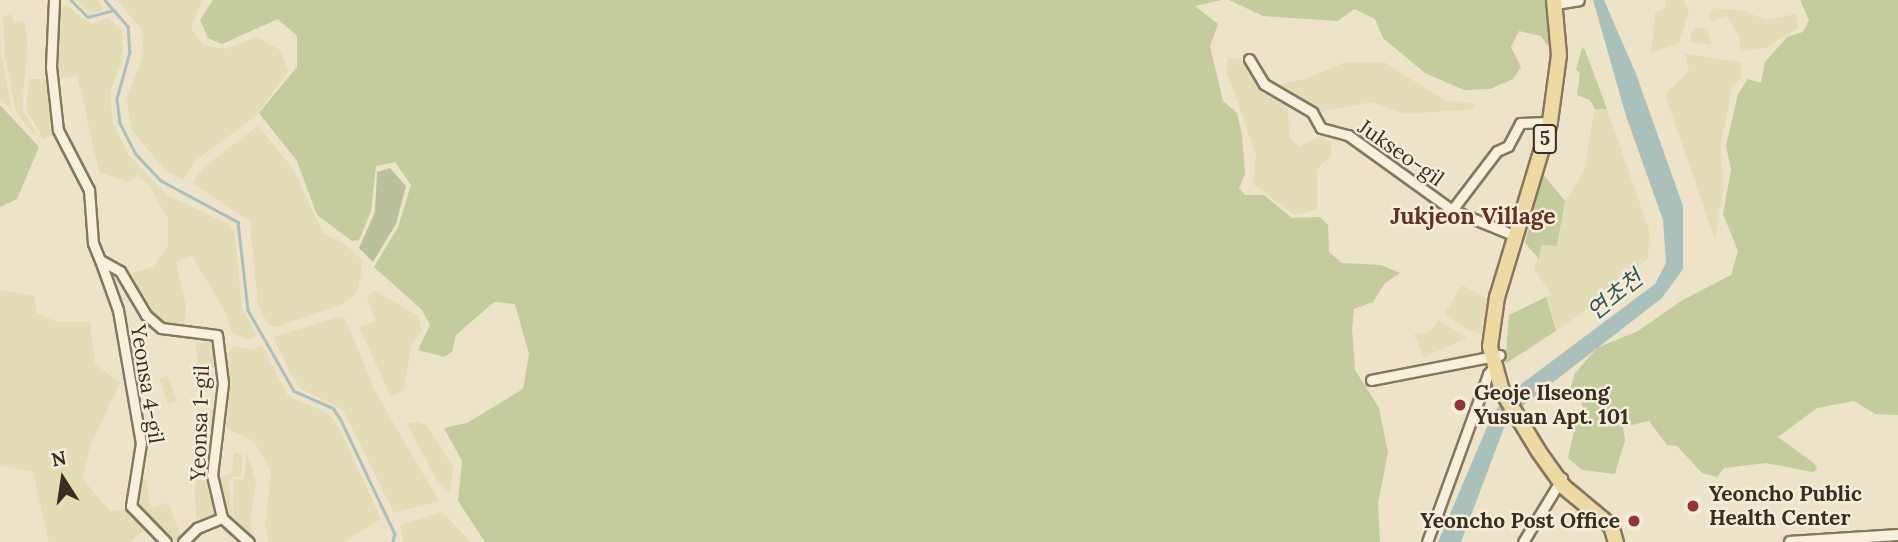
<!DOCTYPE html>
<meta charset="utf-8">
<style>
body{margin:0}
#map{position:relative;width:1898px;height:542px;overflow:hidden;background:#ede3c9;font-family:Lora,"Noto Sans KR",serif}
div>[style]{position:absolute}
[style*='--x']{left:calc(var(--x)*1px);top:calc(var(--y)*1px);width:calc(var(--w)*1px);rotate:calc(var(--a)*1deg)}
.farmland>*{inset:0;background:#e2ddb7;transform-origin:0 0}
.green>*{inset:0;background:#c4cb9d}
.cemetery>*{inset:0;background:#bbc09c}
.water>*{inset:0;background:#aac1bb}
.stream>*{height:2.5px;margin:-1.25px;padding:0 1.25px;transform-origin:1.25px;border-radius:1.25px;background:#aac1bb}
.roads{filter:drop-shadow(2px 0 #89765e) drop-shadow(-2px 0 #89765e) drop-shadow(0 2px #89765e) drop-shadow(0 -2px #89765e)}
.minor>*{height:9px;margin:-4.5px;padding:0 4.5px;transform-origin:4.5px;border-radius:4.5px;background:#f8f0dc}
.tertiary>*{height:10px;margin:-5px;padding:0 5px;transform-origin:5px;border-radius:5px;background:#f8f0dc}
.primary>*{height:14px;margin:-7px;padding:0 7px;transform-origin:7px;border-radius:7px;background:#edd9a4}
.dots>*{width:19px;height:19px;translate:-50% -50%;box-sizing:border-box;border:4px solid #f5edd9;border-radius:50%}
span{translate:-50% -50%;white-space:nowrap;text-align:center;line-height:1.15;-webkit-text-stroke:5px #f5edd9;paint-order:stroke}
.shield-label span{padding:2px 5px;background:#f5edd9;border:2px solid;border-radius:5px;-webkit-text-stroke-width:0}
.shield-label{font-size:19px;color:#3a2e21;font-weight:700}
.street-label{font-size:21px;color:#3a2e21}
.poi-label{font-size:21px;color:#3a2e21;font-weight:700}
.left{translate:0 -50%;text-align:left}
.right{translate:-100% -50%;text-align:right}
.neighbourhood-label{font-size:23px;color:#643223;font-weight:700}
.water-label{font-size:23px;color:#315957;font-style:italic}
.north{position:absolute;left:28px;top:444px;width:70px;height:70px;-webkit-text-stroke:5px #f5edd9;paint-order:stroke;rotate:348deg;font-size:19px;font-weight:700;line-height:28px;text-align:center;color:#3a2e21}
.north::after{content:'';display:block;margin:auto;width:24px;height:32px;background:#3a2e21;clip-path:polygon(50% 0,100% 100%,50% 72%,0 100%)}
</style>
<div id="map">
<div class="farmland">
<i style="clip-path:polygon(77px 0,98px 0,103px 10px,90px 14px)"></i>
<i style="clip-path:polygon(116px 0,202px 0,191px 28px,204px 45px,225px 49px,257px 37px,280px 50px,288px 71px,256px 116px,195px 161px,183px 180px,166px 171px,131px 129px,127px 99px,144px 52px,141px 28px)"></i>
<i style="clip-path:polygon(1666px 0,1684px 0,1689px 11px,1679px 43px,1651px 53px,1655px 13px,1666px 7px)"></i>
<i style="clip-path:polygon(66px 5px,91px 24px,108px 18px,122px 30px,123px 59px,110px 92px,113px 123px,129px 155px,167px 195px,230px 225px,235px 235px,242px 308px,257px 335px,249px 340px,232px 333px,225px 312px,192px 256px,176px 261px,186px 305px,184px 326px,164px 322px,149px 312px,131px 273px,153px 267px,168px 246px,168px 219px,149px 185px,138px 176px,128px 182px,99px 172px,77px 75px,56px 79px,58px 9px)"></i>
<i style="clip-path:polygon(1716px 8px,1744px 11px,1766px 20px,1796px 14px,1799px 27px,1766px 48px,1740px 51px,1740px 38px,1727px 16px,1711px 21px,1709px 12px)"></i>
<i style="clip-path:polygon(11px 14px,14px 23px,24px 21px,28px 39px,22px 109px,36px 132px,33px 134px,16px 112px,4px 52px,3px 18px)"></i>
<i style="clip-path:polygon(0 25px,1px 52px,11px 108px,0 100px)"></i>
<i style="clip-path:polygon(1694px 27px,1707px 29px,1712px 45px,1690px 42px)"></i>
<i style="clip-path:polygon(1685px 54px,1742px 62px,1741px 79px,1732px 87px,1721px 143px,1723px 189px,1715px 240px,1665px 94px,1689px 71px)"></i>
<i style="clip-path:polygon(1228px 58px,1242px 60px,1262px 92px,1288px 108px,1289px 136px,1299px 147px,1320px 136px,1332px 142px,1331px 156px,1317px 169px,1317px 209px,1294px 215px,1253px 184px,1256px 155px,1226px 70px)"></i>
<i style="clip-path:polygon(1346px 62px,1384px 62px,1444px 100px,1474px 104px,1475px 109px,1405px 114px,1371px 102px,1320px 112px,1276px 85px,1305px 79px)"></i>
<i style="clip-path:polygon(30px 79px,47px 79px,55px 135px,43px 139px,26px 109px)"></i>
<i style="clip-path:polygon(1602px 107px,1607px 109px,1649px 230px,1648px 258px,1610px 293px,1556px 331px,1546px 297px,1552px 295px,1534px 269px,1541px 245px,1557px 246px,1565px 201px,1583px 173px,1595px 109px)"></i>
<i style="clip-path:polygon(258px 126px,294px 170px,323px 233px,345px 244px,363px 261px,358px 291px,343px 304px,275px 327px,268px 324px,258px 305px,250px 221px,192px 183px,205px 166px)"></i>
<i style="clip-path:polygon(1462px 285px,1490px 300px,1486px 335px,1467px 330px,1445px 313px)"></i>
<i style="clip-path:polygon(0 290px,35px 296px,36px 313px,57px 322px,90px 322px,95px 364px,120px 383px,92px 442px,82px 478px,110px 511px,127px 509px,146px 529px,129px 542px,49px 542px,33px 472px,0 465px)"></i>
<i style="clip-path:polygon(374px 290px,418px 316px,422px 331px,411px 346px,404px 390px,391px 397px,359px 327px,376px 321px,367px 298px)"></i>
<i style="clip-path:polygon(338px 317px,345px 318px,376px 393px,439px 501px,394px 513px,343px 410px,302px 389px,291px 375px,273px 337px)"></i>
<i style="clip-path:polygon(1439px 320px,1467px 338px,1424px 357px,1414px 334px,1430px 332px)"></i>
<i style="left:213px;top:342px;width:26px;height:17px;rotate:86deg"></i>
<i style="clip-path:polygon(262px 345px,288px 396px,328px 413px,339px 427px,381px 519px,343px 542px,269px 542px,265px 526px,271px 472px,254px 441px,226px 428px,230px 389px,226px 356px,233px 346px,252px 350px)"></i>
<i style="left:168px;top:376px;width:27px;height:9px;rotate:70deg"></i>
<i style="left:199px;top:409px;width:14px;height:19px"></i>
<i style="clip-path:polygon(418px 422px,427px 426px,454px 468px,449px 492px,436px 479px,407px 424px)"></i>
<i style="clip-path:polygon(234px 452px,243px 455px,241px 477px,233px 476px,229px 484px,233px 520px,226px 514px,218px 480px,232px 472px)"></i>
<i style="clip-path:polygon(247px 453px,256px 481px,250px 523px,257px 542px,236px 524px,233px 506px,234px 479px,244px 479px)"></i>
<i style="clip-path:polygon(142px 478px,146px 479px,151px 508px,168px 503px,180px 534px,176px 542px,136px 504px,136px 485px)"></i>
<i style="clip-path:polygon(195px 479px,208px 482px,216px 514px,196px 519px)"></i>
<i style="clip-path:polygon(442px 512px,471px 542px,404px 542px,400px 525px)"></i>
</div>
<div class="green">
<i style="clip-path:polygon(213px 0,1222px 0,1195px 6px,1218px 24px,1210px 46px,1223px 101px,1237px 113px,1242px 135px,1245px 174px,1239px 188px,1245px 195px,1264px 195px,1292px 218px,1320px 217px,1328px 225px,1329px 252px,1342px 263px,1381px 265px,1400px 273px,1385px 283px,1373px 302px,1354px 309px,1352px 329px,1355px 370px,1379px 408px,1388px 452px,1378px 503px,1380px 542px,485px 542px,458px 501px,462px 461px,444px 428px,467px 423px,523px 389px,529px 354px,515px 304px,494px 302px,456px 335px,452px 352px,444px 357px,418px 350px,430px 325px,421px 309px,374px 267px,398px 227px,411px 185px,395px 162px,376px 166px,371px 211px,359px 240px,352px 241px,317px 215px,297px 161px,259px 113px,297px 67px,297px 36px,278px 19px,222px 44px,208px 38px,200px 20px)"></i>
<i style="clip-path:polygon(1229px 0,1556px 0,1554px 56px,1541px 36px,1519px 31px,1511px 47px,1521px 67px,1513px 79px,1490px 89px,1464px 90px,1425px 73px,1383px 38px,1375px 19px,1354px 9px,1338px 21px,1263px 16px)"></i>
<i style="clip-path:polygon(1800px 0,1898px 0,1898px 415px,1875px 414px,1854px 401px,1817px 408px,1778px 437px,1815px 464px,1817px 470px,1812px 472px,1766px 463px,1724px 468px,1717px 477px,1702px 473px,1677px 446px,1667px 445px,1649px 421px,1623px 427px,1625px 440px,1615px 474px,1582px 470px,1568px 458px,1575px 426px,1584px 414px,1580px 394px,1570px 389px,1575px 373px,1597px 348px,1638px 331px,1681px 301px,1731px 275px,1738px 251px,1723px 214px,1731px 170px,1726px 146px,1738px 94px,1748px 79px,1761px 83px,1765px 62px,1787px 37px,1803px 32px,1809px 20px)"></i>
<i style="clip-path:polygon(1582px 47px,1585px 50px,1607px 109px,1595px 109px,1590px 100px,1577px 95px,1580px 73px,1576px 70px)"></i>
<i style="clip-path:polygon(0 105px,39px 147px,17px 199px,0 207px)"></i>
<i style="clip-path:polygon(1542px 173px,1565px 201px,1557px 246px,1541px 245px,1539px 259px,1525px 243px)"></i>
<i style="clip-path:polygon(1546px 297px,1556px 331px,1505px 364px,1509px 315px)"></i>
</div>
<div class="cemetery">
<i style="clip-path:polygon(390px 168px,406px 186px,396px 224px,373px 262px,359px 248px,375px 212px,377px 172px)"></i>
</div>
<div class="water">
<i style="clip-path:polygon(1593px 0,1604px 0,1636px 74px,1683px 206px,1683px 269px,1662px 298px,1508px 417px,1461px 542px,1438px 542px,1493px 413px,1516px 388px,1655px 284px,1666px 263px,1663px 220px,1626px 116px)"></i>
</div>
<div class="stream">
<i style="--x:71;--y:0;--w:24;--a:45"></i>
<i style="--x:88;--y:17;--w:24;--a:-15"></i>
<i style="--x:105;--y:0;--w:35;--a:49"></i>
<i style="--x:128;--y:26;--w:26;--a:86"></i>
<i style="--x:130;--y:52;--w:49;--a:105.5"></i>
<i style="--x:117;--y:99;--w:24;--a:83"></i>
<i style="--x:120;--y:123;--w:34;--a:63"></i>
<i style="--x:135;--y:153;--w:37;--a:47"></i>
<i style="--x:160;--y:180;--w:89;--a:28.3"></i>
<i style="--x:238;--y:222;--w:89;--a:83.5"></i>
<i style="--x:248;--y:310;--w:93;--a:60.4"></i>
<i style="--x:294;--y:391;--w:43;--a:23.6"></i>
<i style="--x:333;--y:408;--w:14;--a:56"></i>
<i style="--x:341;--y:420;--w:126;--a:64.7"></i>
<i style="--x:395;--y:534;--w:8;--a:104"></i>
</div>
<div class="roads">
<div class="minor">
<i style="--x:54;--y:0;--w:67;--a:92.6"></i>
<i style="--x:51;--y:67;--w:63;--a:83.7"></i>
<i style="--x:58;--y:130;--w:68;--a:62.7"></i>
<i style="--x:89;--y:190;--w:53;--a:85.7"></i>
<i style="--x:93;--y:243;--w:18;--a:68"></i>
<i style="--x:100;--y:260;--w:23;--a:29"></i>
<i style="--x:120;--y:271;--w:51;--a:59.4"></i>
<i style="--x:146;--y:315;--w:20;--a:41"></i>
<i style="--x:161;--y:328;--w:56;--a:7.1"></i>
<i style="--x:217;--y:335;--w:48;--a:82.9"></i>
<i style="--x:223;--y:383;--w:93;--a:96.8"></i>
<i style="--x:212;--y:475;--w:44;--a:76.9"></i>
<i style="--x:222;--y:518;--w:36;--a:42"></i>
<i style="--x:1555;--y:4;--w:24;--a:-9"></i>
<i style="--x:1249;--y:59;--w:29;--a:59"></i>
<i style="--x:1264;--y:84;--w:56;--a:30.3"></i>
<i style="--x:1312;--y:112;--w:18;--a:61"></i>
<i style="--x:1321;--y:128;--w:28;--a:15"></i>
<i style="--x:1348;--y:135;--w:128;--a:35.8"></i>
<i style="--x:1452;--y:210;--w:69;--a:22.1"></i>
<i style="--x:1452;--y:210;--w:74;--a:-52.7"></i>
<i style="--x:1497;--y:151;--w:12;--a:-24"></i>
<i style="--x:1508;--y:146;--w:26;--a:-62"></i>
<i style="--x:1520;--y:123;--w:30;--a:-2"></i>
<i style="--x:100;--y:260;--w:53;--a:70.2"></i>
<i style="--x:118;--y:310;--w:135;--a:80.2"></i>
<i style="--x:141;--y:443;--w:64;--a:99"></i>
<i style="--x:131;--y:506;--w:50;--a:45.8"></i>
<i style="--x:1371;--y:380;--w:131;--a:-11"></i>
<i style="--x:183;--y:542;--w:20;--a:-45"></i>
<i style="--x:197;--y:528;--w:27;--a:-22"></i>
<i style="--x:1427;--y:542;--w:179;--a:-70"></i>
<i style="--x:1488;--y:374;--w:9;--a:-49"></i>
<i style="--x:1523;--y:542;--w:75;--a:-58.6"></i>
</div>
<div class="tertiary">
<i style="--x:1790;--y:542;--w:108;--a:-3.7"></i>
</div>
<div class="primary">
<i style="--x:1554;--y:0;--w:55;--a:84.8"></i>
<i style="--x:1559;--y:55;--w:68;--a:97.7"></i>
<i style="--x:1550;--y:122;--w:183;--a:106.8"></i>
<i style="--x:1497;--y:297;--w:50;--a:98"></i>
<i style="--x:1490;--y:347;--w:46;--a:74.7"></i>
<i style="--x:1502;--y:391;--w:71;--a:58.8"></i>
<i style="--x:1539;--y:452;--w:43;--a:54.5"></i>
<i style="--x:1564;--y:487;--w:61;--a:39.7"></i>
<i style="--x:1611;--y:526;--w:17;--a:73"></i>
</div>
</div>
<div class="dots">
<i style="left:1460px;top:405px;background:#953431"></i>
<i style="left:1693px;top:506px;background:#953431"></i>
<i style="left:1634px;top:521px;background:#953431"></i>
</div>
<div class="shield-label">
<span style="left:1545px;top:139px">5</span>
</div>
<div class="street-label">
<span style="left:1401px;top:153px;rotate:35deg">Jukseo-gil</span>
<span style="left:147px;top:384px;rotate:81deg">Yeonsa 4-gil</span>
<span style="left:200px;top:423px;rotate:-88deg">Yeonsa 1-gil</span>
</div>
<div class="poi-label">
<span class="left" style="left:1474px;top:405px">Geoje Ilseong<br>Yusuan Apt. 101</span>
<span class="left" style="left:1709px;top:506px">Yeoncho Public<br>Health Center</span>
<span class="right" style="left:1620px;top:521px">Yeoncho Post Office</span>
</div>
<div class="neighbourhood-label">
<span style="left:1473px;top:216px">Jukjeon Village</span>
</div>
<div class="water-label">
<span style="left:1615px;top:295px;rotate:-39deg">연초천</span>
</div>
<div class="north">N</div>
</div>
